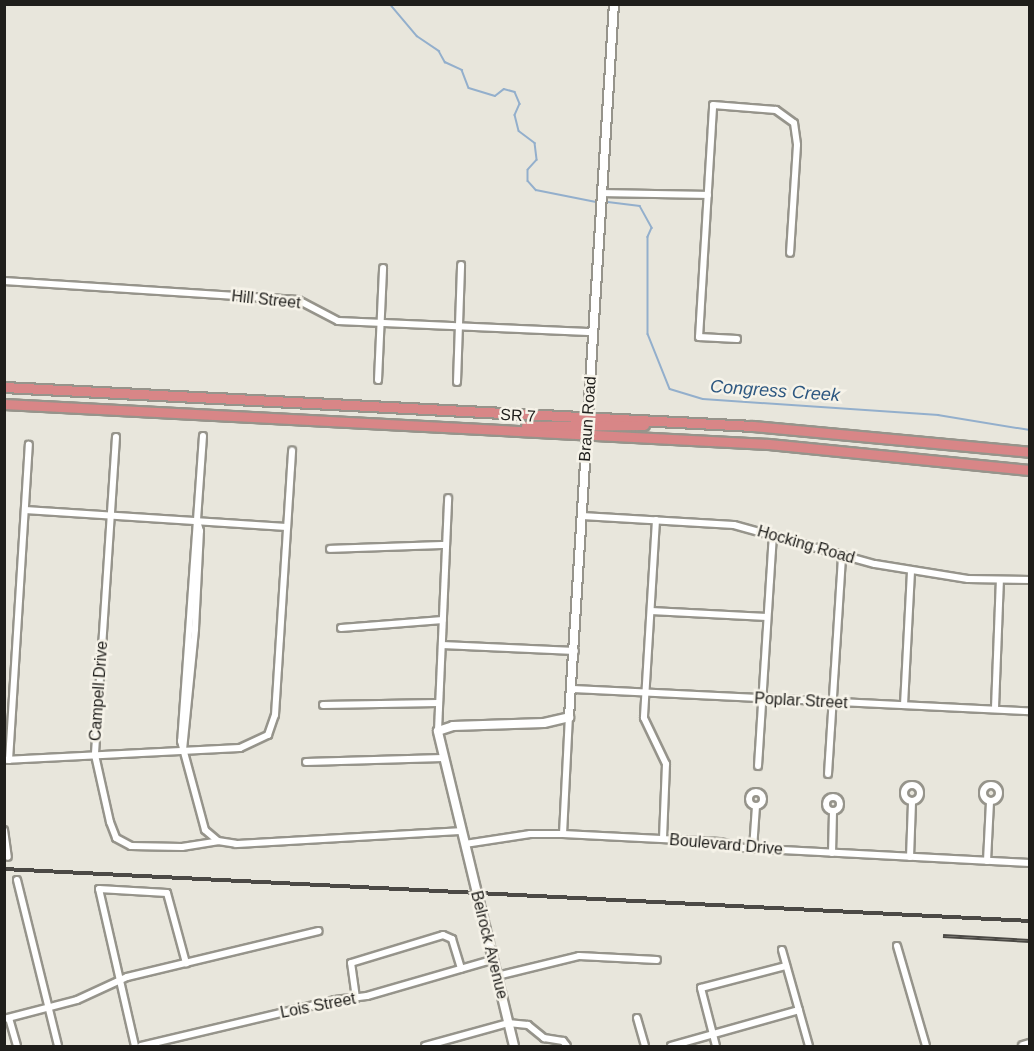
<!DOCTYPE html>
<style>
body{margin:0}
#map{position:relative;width:1034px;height:1051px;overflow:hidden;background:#e8e6dc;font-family:Arial,sans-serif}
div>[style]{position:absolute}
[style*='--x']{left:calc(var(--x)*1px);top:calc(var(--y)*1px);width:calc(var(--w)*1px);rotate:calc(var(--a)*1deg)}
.stream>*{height:1.5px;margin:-0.75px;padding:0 0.75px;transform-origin:0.75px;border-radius:0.75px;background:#93afcc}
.roads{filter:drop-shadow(2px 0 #96948b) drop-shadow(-2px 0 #96948b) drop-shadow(0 2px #96948b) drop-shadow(0 -2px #96948b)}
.minor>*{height:6px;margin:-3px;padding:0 3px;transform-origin:3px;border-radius:3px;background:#fff}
.minor>.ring{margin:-3px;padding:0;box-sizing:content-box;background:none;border:6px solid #fff;border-radius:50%}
.tertiary>*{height:8px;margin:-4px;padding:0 4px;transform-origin:4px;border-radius:4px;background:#fff}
.trunk>*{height:9px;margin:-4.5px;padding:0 4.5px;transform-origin:4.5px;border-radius:4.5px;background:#d88687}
.rail>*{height:4px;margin-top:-2px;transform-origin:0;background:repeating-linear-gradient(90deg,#f6f3e9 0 4.5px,#4b4945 0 9px);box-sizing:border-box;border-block:2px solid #4b4945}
span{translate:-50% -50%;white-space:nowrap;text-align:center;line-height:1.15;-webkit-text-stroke:5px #f6f3e9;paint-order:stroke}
.street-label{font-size:16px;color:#1f1e1b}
.water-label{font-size:18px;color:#2e5881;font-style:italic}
.frame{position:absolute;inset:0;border:6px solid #1f1e1b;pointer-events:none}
</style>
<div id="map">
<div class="stream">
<i style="--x:390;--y:4;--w:42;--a:49.8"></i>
<i style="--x:417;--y:36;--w:27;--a:34"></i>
<i style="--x:439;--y:51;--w:13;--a:61"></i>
<i style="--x:445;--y:62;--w:19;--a:25"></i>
<i style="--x:462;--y:70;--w:19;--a:69"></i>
<i style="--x:469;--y:88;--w:27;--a:17"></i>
<i style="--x:495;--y:96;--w:11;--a:-38"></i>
<i style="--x:504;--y:89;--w:11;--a:15"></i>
<i style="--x:515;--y:92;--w:13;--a:67"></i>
<i style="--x:520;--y:104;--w:12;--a:114"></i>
<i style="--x:515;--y:115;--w:16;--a:76"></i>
<i style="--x:519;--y:131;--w:20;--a:37"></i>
<i style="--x:535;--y:143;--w:17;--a:83"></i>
<i style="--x:537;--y:160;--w:13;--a:132"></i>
<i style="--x:528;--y:170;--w:11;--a:90"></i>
<i style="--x:528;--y:181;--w:12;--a:48"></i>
<i style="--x:536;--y:190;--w:61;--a:11.3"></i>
<i style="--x:608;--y:202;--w:32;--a:7"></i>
<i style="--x:640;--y:206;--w:25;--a:61"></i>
<i style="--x:652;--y:228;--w:10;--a:114"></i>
<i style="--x:648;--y:237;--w:97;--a:90"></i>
<i style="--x:648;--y:334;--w:59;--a:68.2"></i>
<i style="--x:670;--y:389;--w:34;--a:17"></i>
<i style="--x:703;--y:399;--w:236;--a:3.9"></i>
<i style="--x:938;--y:415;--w:93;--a:9.3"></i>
</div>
<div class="roads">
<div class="minor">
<i style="--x:602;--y:193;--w:106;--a:1.1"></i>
<i style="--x:4;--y:281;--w:295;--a:3.7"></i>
<i style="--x:298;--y:300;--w:45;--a:27.7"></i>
<i style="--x:338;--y:321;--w:256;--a:2.5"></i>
<i style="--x:737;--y:339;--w:38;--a:-177"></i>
<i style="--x:699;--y:337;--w:232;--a:-86.5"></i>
<i style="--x:713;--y:105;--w:63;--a:4.5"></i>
<i style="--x:776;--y:110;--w:22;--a:36"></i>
<i style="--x:794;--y:123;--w:22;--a:82"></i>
<i style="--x:797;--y:145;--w:108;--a:93.7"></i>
<i style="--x:378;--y:380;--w:112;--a:-87.4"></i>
<i style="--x:457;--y:382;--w:117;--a:-88"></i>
<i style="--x:203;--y:436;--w:306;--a:94.1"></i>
<i style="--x:181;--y:741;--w:92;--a:74.9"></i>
<i style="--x:205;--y:830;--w:17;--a:40"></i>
<i style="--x:218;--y:841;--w:18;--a:9"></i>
<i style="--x:236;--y:844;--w:225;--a:-3.3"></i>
<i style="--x:116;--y:437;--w:319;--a:93.8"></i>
<i style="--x:95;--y:755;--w:69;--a:77.4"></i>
<i style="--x:110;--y:822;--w:17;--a:69"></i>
<i style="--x:116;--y:838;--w:17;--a:28"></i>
<i style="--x:131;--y:846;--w:51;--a:1.1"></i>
<i style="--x:182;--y:847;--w:36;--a:-9"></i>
<i style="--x:25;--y:510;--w:262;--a:3.7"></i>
<i style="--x:582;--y:516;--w:152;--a:3.4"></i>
<i style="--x:734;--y:525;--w:146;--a:15.5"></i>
<i style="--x:875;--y:564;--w:94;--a:9.2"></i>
<i style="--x:968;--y:579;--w:62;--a:0.9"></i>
<i style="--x:656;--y:520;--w:198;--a:93.5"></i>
<i style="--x:644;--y:718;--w:51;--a:64.4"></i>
<i style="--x:666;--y:764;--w:75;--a:92.3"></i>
<i style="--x:330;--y:549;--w:116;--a:-2"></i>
<i style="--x:651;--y:611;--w:116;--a:3"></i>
<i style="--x:341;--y:628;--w:102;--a:-4.5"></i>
<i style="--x:442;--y:645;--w:133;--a:2.6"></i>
<i style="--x:573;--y:689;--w:458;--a:2.8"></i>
<i style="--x:323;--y:705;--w:115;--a:-1"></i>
<i style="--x:904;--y:705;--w:134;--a:-87"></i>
<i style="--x:995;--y:708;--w:128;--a:-87.8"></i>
<i style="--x:438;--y:731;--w:233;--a:-87.5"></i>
<i style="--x:183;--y:750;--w:122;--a:-84.3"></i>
<i style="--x:195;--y:629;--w:98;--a:-87.1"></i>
<i style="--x:200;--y:531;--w:10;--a:-107"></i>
<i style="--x:4;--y:760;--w:236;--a:-2.9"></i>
<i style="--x:240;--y:748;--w:31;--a:-25"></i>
<i style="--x:268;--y:735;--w:21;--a:-71"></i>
<i style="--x:275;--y:715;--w:265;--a:-86.3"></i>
<i style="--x:9;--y:760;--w:316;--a:-86.4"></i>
<i style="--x:306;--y:762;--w:137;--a:-1.7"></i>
<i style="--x:758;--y:766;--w:231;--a:-86.3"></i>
<i style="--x:828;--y:774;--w:219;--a:-86.3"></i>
<i class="ring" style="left:904px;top:785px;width:10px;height:10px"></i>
<i class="ring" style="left:983px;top:785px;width:10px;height:10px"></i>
<i class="ring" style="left:749px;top:792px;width:8px;height:8px"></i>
<i class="ring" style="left:826px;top:797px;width:8px;height:8px"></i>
<i style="--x:4;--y:830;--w:27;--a:82"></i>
<i style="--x:563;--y:834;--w:117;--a:-87.1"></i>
<i style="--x:465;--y:844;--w:66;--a:-8.7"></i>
<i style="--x:530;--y:834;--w:33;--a:0"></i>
<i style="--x:563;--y:834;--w:157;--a:2.9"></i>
<i style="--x:720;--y:842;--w:25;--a:14"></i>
<i style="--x:744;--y:848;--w:286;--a:3"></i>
<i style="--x:753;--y:849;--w:43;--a:-86"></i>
<i style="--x:832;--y:853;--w:42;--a:-88.6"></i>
<i style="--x:910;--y:857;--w:55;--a:-87.9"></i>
<i style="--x:987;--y:861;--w:60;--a:-87.1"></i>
<i style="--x:17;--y:880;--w:171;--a:76.1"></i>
<i style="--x:897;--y:946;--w:104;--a:73.8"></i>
<i style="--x:782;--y:950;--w:100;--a:74.3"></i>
<i style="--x:497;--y:976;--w:84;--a:-13.7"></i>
<i style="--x:579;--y:956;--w:78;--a:2.9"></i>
<i style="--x:356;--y:998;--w:35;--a:-98"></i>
<i style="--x:351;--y:963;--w:96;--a:-16.9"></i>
<i style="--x:443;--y:935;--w:10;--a:24"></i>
<i style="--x:452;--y:939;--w:31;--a:73"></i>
<i style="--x:9;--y:1018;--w:29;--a:74"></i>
<i style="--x:637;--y:1018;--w:29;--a:74"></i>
<i style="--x:4;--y:1019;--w:75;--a:-14.6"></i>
<i style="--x:77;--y:1000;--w:55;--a:-24.7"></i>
<i style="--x:127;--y:977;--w:197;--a:-13.5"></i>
<i style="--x:135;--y:1046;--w:161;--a:-102.9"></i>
<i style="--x:99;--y:889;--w:68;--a:3.4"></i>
<i style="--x:167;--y:893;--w:73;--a:74.8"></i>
<i style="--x:141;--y:1046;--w:199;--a:-13.3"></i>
<i style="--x:335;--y:1000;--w:32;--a:-7"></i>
<i style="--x:367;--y:996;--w:130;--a:-16.1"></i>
<i style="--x:425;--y:1046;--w:86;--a:-15.5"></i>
<i style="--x:508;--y:1023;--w:20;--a:6"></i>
<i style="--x:528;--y:1025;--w:21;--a:39"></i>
<i style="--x:544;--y:1038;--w:19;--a:9"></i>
<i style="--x:563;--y:1041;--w:6;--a:51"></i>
<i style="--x:671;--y:1046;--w:133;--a:-15.7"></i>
<i style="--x:716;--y:1046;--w:60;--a:-104.5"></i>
<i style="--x:701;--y:988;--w:88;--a:-14.5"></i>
</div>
<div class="tertiary">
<i style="--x:514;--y:1046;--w:324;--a:-103.6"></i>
<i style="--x:438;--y:731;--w:16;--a:-18"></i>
<i style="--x:453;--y:726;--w:91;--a:-1.9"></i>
<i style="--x:544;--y:723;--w:26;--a:-13"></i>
<i style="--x:569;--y:717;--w:714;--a:-86.39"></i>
<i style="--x:1023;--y:1046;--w:7;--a:-16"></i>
</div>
<div class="trunk">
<i style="--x:4;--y:387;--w:749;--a:2.98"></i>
<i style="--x:752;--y:426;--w:279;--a:5.3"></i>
<i style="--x:4;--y:404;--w:765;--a:3"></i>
<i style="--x:768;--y:444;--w:263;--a:5.7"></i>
<i style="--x:526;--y:426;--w:118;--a:-0.5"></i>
</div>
</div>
<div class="rail">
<i style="--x:4;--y:869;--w:1027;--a:2.9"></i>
<i style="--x:943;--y:936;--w:87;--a:3.3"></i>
</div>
<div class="street-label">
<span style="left:266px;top:300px;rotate:6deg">Hill Street</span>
<span style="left:518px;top:416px;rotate:3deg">SR 7</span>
<span style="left:588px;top:419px;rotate:-86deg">Braun Road</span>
<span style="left:806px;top:545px;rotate:16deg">Hocking Road</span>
<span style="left:99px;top:691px;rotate:-86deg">Campell Drive</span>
<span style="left:801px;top:701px;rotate:3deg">Poplar Street</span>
<span style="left:726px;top:845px;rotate:5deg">Boulevard Drive</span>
<span style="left:489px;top:945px;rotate:76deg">Belrock Avenue</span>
<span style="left:318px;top:1006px;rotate:-11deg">Lois Street</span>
</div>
<div class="water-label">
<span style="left:775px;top:391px;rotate:4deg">Congress Creek</span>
</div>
<div class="frame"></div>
</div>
